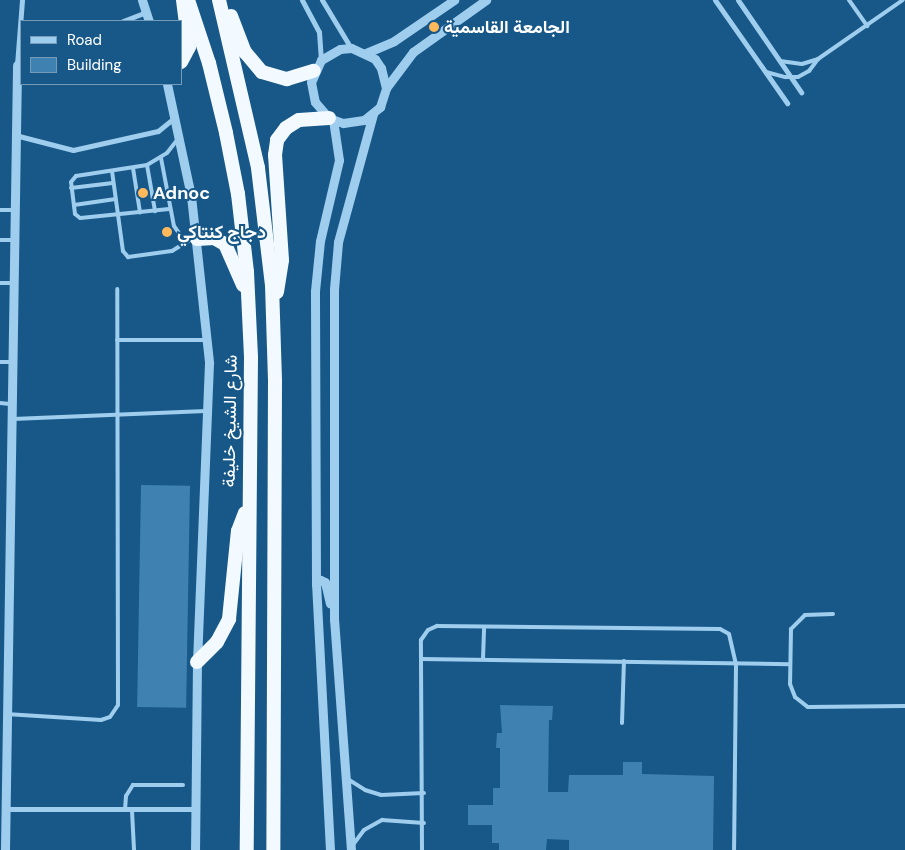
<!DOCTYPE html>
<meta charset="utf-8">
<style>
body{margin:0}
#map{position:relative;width:905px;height:850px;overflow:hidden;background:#175888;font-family:"DM Sans",Vazirmatn,sans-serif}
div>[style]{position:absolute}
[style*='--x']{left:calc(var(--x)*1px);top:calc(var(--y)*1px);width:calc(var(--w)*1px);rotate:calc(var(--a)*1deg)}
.building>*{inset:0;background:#3f82b2;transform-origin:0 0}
.service>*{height:4px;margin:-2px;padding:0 2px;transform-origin:2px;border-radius:2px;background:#9fcdee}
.minor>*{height:5px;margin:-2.5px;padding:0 2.5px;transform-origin:2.5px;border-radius:2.5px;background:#9fcdee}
.tertiary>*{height:9px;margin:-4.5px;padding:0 4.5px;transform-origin:4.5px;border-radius:4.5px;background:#9fcdee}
.trunk>*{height:14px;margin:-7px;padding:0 7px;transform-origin:7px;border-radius:7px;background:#f2f9ff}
.dots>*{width:14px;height:14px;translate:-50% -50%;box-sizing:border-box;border:2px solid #175888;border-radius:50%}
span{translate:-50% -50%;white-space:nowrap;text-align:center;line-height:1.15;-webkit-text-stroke:4px #175888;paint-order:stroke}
.poi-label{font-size:18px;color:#fff;font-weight:700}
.left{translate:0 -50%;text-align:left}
.street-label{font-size:18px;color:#fff}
.legend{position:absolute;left:20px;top:20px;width:162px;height:65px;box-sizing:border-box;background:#175888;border:1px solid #749bb8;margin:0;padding:6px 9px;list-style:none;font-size:15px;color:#fff}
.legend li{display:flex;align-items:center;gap:10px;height:25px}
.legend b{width:25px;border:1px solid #749bb8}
</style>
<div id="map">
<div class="building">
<i style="left:141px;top:485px;width:49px;height:222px;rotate:1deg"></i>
<i style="clip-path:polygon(500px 705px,553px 706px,552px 720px,549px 720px,548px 792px,568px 792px,569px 775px,623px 775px,623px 762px,642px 762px,642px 774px,714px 776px,713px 850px,569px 850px,569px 840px,547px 839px,546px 850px,499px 850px,499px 843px,492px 843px,492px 825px,468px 825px,468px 805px,493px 805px,493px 788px,500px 788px,500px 748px,496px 748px,497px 733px,502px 733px)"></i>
</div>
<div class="service">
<i style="--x:849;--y:0;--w:32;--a:55"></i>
<i style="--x:780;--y:61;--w:22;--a:8"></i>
<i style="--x:802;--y:64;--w:17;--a:-17"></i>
<i style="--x:818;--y:59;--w:103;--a:-34.8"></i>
<i style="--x:766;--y:72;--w:20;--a:15"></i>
<i style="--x:785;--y:77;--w:13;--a:0"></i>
<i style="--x:798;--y:77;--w:13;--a:-29"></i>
<i style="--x:809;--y:71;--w:15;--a:-53"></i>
<i style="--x:161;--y:158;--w:69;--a:79.2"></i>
<i style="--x:174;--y:226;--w:12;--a:55"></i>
<i style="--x:181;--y:236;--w:11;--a:10"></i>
<i style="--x:147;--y:165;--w:47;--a:80.1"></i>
<i style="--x:133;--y:168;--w:45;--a:81"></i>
<i style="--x:112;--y:171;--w:81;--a:82.2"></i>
<i style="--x:123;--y:251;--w:8;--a:50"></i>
<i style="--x:128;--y:257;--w:44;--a:-7.8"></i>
<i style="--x:172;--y:251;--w:25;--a:-32"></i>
<i style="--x:71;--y:188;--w:42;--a:-6.8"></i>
<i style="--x:74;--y:205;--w:42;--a:-8.1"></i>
<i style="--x:169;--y:209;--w:89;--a:174.2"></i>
<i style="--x:80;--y:218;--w:6;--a:-141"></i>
<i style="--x:75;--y:214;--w:32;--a:-97"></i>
<i style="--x:71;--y:182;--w:8;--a:-50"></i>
<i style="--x:76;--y:176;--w:72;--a:-8.8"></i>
<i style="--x:147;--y:165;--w:23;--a:-31"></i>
<i style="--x:167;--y:153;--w:18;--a:-52"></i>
<i style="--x:0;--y:210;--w:15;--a:0"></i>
<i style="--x:0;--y:240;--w:14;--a:0"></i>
<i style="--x:0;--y:283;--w:13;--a:0"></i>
<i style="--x:117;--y:340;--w:88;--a:0"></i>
<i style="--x:0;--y:362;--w:12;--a:0"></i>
<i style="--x:0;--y:403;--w:10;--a:6"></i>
<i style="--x:13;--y:419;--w:193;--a:-2.4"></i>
<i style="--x:833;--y:614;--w:28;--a:178"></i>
<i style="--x:805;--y:615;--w:20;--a:135"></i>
<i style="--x:791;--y:629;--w:55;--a:91"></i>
<i style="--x:790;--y:684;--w:14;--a:69"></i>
<i style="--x:795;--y:697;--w:16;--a:38"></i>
<i style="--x:808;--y:707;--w:97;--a:-0.6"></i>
<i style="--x:421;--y:659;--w:369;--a:0.8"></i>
<i style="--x:483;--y:659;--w:32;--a:-88"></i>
<i style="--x:6;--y:714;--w:95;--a:3.6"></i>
<i style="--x:101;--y:720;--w:9;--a:-18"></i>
<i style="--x:110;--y:717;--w:14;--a:-56"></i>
<i style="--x:118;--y:705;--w:416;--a:-90.1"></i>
<i style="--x:622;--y:723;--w:62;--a:-88.2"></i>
<i style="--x:346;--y:778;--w:22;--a:32"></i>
<i style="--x:365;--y:790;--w:17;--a:17"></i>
<i style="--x:381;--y:795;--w:43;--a:-2.7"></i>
<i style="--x:125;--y:810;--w:14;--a:-86"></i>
<i style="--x:126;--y:796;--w:13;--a:-58"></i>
<i style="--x:133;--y:785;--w:50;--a:0"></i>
<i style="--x:132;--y:811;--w:39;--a:87"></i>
<i style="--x:352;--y:846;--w:20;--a:-53"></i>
<i style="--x:364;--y:830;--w:21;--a:-29"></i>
<i style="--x:382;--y:820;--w:42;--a:4.1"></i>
<i style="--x:422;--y:850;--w:210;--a:-90.3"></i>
<i style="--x:421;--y:640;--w:12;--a:-55"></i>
<i style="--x:428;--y:630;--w:10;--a:-24"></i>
<i style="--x:437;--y:626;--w:283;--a:0.6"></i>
<i style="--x:720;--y:629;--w:10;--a:29"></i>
<i style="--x:729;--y:634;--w:32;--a:77"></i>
<i style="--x:736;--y:665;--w:185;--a:90.6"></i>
</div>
<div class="minor">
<i style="--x:302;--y:0;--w:36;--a:62"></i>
<i style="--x:319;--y:32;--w:28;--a:86"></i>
<i style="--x:322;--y:0;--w:56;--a:58.9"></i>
<i style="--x:715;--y:0;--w:126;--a:55"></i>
<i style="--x:738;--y:0;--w:112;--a:55.6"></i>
<i style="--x:123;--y:21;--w:25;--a:-21"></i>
<i style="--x:21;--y:63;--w:4;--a:153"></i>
<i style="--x:17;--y:65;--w:65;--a:-85.6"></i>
<i style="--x:15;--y:135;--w:60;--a:14.5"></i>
<i style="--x:73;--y:150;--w:87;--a:-12.6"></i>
<i style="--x:158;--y:131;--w:22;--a:-39"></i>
<i style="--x:6;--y:809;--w:190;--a:0"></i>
</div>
<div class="tertiary">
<i style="--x:142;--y:0;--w:22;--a:72"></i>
<i style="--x:366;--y:53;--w:30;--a:-23"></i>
<i style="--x:394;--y:41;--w:73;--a:-34.3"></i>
<i style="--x:167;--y:84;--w:115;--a:77.9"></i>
<i style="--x:191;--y:196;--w:168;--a:83.8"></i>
<i style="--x:209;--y:363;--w:299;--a:92.3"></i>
<i style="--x:197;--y:662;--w:188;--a:90.6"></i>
<i style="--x:386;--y:88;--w:21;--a:-104"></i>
<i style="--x:381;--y:68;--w:11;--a:-124"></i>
<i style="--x:375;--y:59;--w:26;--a:-155"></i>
<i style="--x:351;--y:48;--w:11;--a:175"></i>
<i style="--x:340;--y:49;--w:22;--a:150"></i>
<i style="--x:321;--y:60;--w:24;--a:114"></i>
<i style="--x:311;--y:82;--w:20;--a:79"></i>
<i style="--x:315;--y:102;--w:21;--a:49"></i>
<i style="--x:329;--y:118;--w:15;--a:20"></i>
<i style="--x:343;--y:123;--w:21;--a:-8"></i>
<i style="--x:364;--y:120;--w:21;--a:-39"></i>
<i style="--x:380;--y:107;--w:20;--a:-72"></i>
<i style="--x:386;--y:88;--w:45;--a:-53.1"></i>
<i style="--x:413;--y:52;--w:90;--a:-35.5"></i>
<i style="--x:316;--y:584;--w:6;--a:-45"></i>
<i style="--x:320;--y:580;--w:5;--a:22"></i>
<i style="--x:325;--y:582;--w:22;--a:77"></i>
<i style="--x:5;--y:850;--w:785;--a:-89.12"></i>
<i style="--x:330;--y:850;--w:266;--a:-93"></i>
<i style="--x:316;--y:584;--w:293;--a:-90.2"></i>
<i style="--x:315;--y:291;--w:50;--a:-84.3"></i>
<i style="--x:320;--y:241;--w:83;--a:-76.8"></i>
<i style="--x:339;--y:160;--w:40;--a:-98.5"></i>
<i style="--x:351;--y:850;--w:231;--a:-94.2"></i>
<i style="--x:334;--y:620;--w:331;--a:-90"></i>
<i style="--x:334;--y:289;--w:47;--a:-85.1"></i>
<i style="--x:338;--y:242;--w:133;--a:-74.7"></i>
</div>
<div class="trunk">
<i style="--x:188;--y:0;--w:66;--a:71.6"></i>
<i style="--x:209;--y:63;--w:72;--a:76.3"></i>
<i style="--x:226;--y:133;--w:62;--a:78.9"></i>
<i style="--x:238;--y:194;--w:79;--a:83.4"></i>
<i style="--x:247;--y:272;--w:85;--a:87.3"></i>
<i style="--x:251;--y:357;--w:493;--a:90.5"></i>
<i style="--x:219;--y:0;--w:172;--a:76.9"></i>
<i style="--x:258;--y:168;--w:118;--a:83.2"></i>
<i style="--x:272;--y:285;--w:96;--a:88.2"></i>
<i style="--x:275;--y:381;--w:469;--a:90.2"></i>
<i style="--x:231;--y:16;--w:39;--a:69"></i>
<i style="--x:245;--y:52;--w:26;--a:50"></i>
<i style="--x:262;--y:72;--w:26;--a:16"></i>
<i style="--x:287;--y:79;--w:28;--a:-17"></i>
<i style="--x:181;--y:62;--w:17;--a:-62"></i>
<i style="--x:189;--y:47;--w:47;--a:-97.3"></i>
<i style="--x:197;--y:239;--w:17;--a:-3"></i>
<i style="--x:214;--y:238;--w:13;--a:29"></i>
<i style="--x:225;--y:244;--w:45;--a:66.3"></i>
<i style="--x:277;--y:292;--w:32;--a:-81"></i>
<i style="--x:282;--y:260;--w:105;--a:-93.8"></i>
<i style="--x:275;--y:155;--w:15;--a:-82"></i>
<i style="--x:277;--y:140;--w:15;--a:-53"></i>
<i style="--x:286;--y:128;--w:15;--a:-32"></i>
<i style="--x:299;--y:120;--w:30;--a:-4"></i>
<i style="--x:197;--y:662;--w:28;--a:-45"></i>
<i style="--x:217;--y:642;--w:26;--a:-62"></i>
<i style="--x:229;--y:619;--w:88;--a:-84.2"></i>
<i style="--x:238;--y:531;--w:19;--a:-69"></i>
</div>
<div class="dots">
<i style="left:434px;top:27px;background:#ffb95b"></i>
<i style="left:143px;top:193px;background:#ffb95b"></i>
<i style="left:167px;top:232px;background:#ffb95b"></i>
</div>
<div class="poi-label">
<span class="left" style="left:444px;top:27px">الجامعة القاسمية</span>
<span class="left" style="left:153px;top:193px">Adnoc</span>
<span class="left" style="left:177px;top:232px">دجاج كنتاكي</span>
</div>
<div class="street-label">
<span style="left:230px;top:421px;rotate:-89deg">شارع الشيخ خليفة</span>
</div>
<ul class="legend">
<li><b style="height:6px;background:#9fcdee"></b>Road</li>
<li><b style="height:14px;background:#3f82b2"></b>Building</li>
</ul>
</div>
